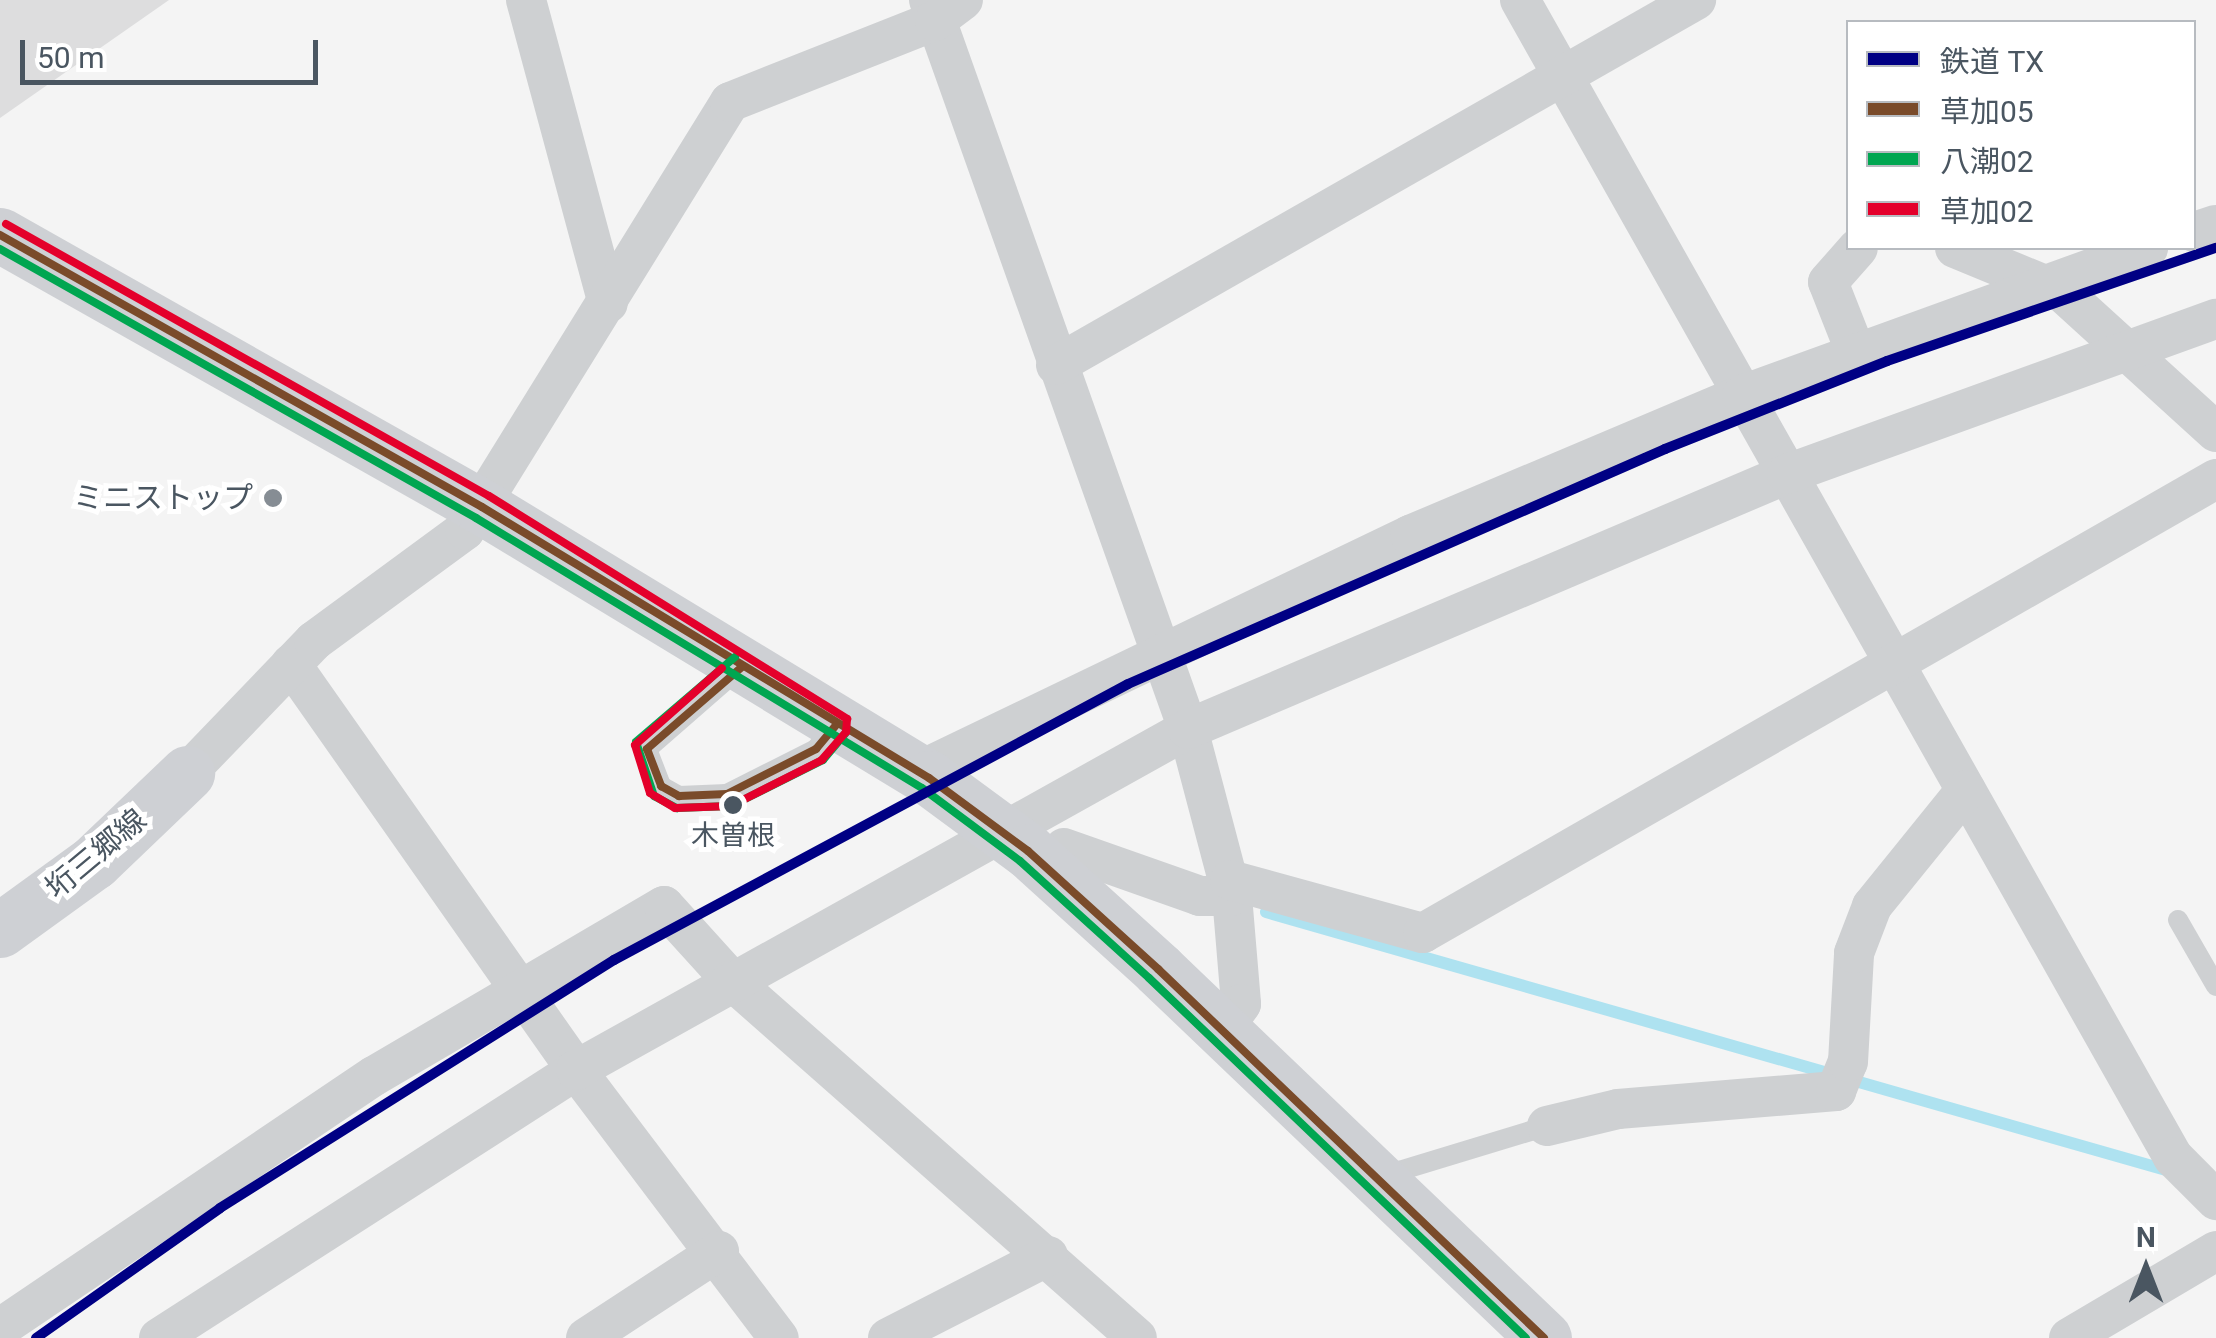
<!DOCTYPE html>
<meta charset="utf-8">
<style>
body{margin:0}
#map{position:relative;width:2216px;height:1338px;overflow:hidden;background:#f4f4f4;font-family:Roboto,"Noto Sans JP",sans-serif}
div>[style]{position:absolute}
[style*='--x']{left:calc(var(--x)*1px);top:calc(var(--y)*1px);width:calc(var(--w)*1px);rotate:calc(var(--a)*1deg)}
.stream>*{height:12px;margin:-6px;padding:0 6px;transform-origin:6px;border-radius:6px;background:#aee2f0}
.building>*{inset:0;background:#ddddde}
.lane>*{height:20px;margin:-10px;padding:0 10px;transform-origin:10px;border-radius:10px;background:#ced0d2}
.street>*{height:40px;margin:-20px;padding:0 20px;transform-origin:20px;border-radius:20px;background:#ced0d2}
.secondary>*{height:55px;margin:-27.5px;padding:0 27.5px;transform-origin:27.5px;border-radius:27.5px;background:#ced0d4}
.bus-1>*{height:8px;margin:-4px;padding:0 4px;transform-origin:4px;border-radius:4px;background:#7a4b2a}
.bus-2>*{height:8px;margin:-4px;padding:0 4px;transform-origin:4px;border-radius:4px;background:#00a651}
.bus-3>*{height:8px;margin:-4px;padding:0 4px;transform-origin:4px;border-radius:4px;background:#e4002b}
.rail-1>*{height:10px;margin:-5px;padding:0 5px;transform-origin:5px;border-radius:5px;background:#000084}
.dots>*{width:28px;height:28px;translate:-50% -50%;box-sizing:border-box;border:5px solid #fff;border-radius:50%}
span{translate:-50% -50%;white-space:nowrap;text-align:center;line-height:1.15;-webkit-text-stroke:10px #fff;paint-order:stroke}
.bus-label{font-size:28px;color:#4a5661}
.poi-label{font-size:30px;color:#4a5661}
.right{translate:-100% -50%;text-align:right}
.street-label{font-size:30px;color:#4a5661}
.legend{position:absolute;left:1846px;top:20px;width:350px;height:230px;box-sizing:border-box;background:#fff;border:2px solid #b7bbc0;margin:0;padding:12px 18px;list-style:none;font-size:30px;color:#4a5661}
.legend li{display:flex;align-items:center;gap:20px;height:50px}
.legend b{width:50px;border:2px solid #b7bbc0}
.north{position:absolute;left:2096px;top:1218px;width:100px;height:100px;-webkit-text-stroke:8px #fff;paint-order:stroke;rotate:0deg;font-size:28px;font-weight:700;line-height:40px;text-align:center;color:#4a5661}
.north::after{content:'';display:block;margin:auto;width:35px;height:45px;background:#4a5661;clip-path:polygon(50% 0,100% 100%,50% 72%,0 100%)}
.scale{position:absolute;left:20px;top:40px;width:298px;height:45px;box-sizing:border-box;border:5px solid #4a5661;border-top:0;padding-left:12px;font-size:30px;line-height:35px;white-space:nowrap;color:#4a5661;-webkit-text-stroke:8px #fff;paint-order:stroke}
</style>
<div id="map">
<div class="stream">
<i style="--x:1266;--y:912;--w:939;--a:16"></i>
</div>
<div class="building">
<i style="clip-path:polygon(0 0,169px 0,0 118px)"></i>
</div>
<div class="lane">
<i style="--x:741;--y:667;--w:125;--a:138.9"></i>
<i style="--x:647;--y:749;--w:40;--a:69"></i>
<i style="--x:661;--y:786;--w:21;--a:29"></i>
<i style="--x:679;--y:796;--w:48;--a:-2.4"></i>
<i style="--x:727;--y:794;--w:100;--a:-26.8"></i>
<i style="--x:816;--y:749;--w:31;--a:-50"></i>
<i style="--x:2178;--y:920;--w:76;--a:60.1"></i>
<i style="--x:1385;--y:1185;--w:20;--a:-45"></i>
<i style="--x:1399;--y:1171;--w:155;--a:-16.9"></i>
</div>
<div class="street">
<i style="--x:526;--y:0;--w:314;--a:74.9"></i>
<i style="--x:929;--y:0;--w:774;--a:70.44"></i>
<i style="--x:1188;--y:729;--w:173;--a:75.2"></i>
<i style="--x:1232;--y:896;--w:108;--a:85.2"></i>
<i style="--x:1241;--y:1004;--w:32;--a:126"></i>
<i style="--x:1520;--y:0;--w:1329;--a:60.56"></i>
<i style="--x:2173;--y:1157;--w:61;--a:45"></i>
<i style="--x:2194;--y:232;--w:23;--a:-18"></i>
<i style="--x:1955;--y:248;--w:116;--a:22.4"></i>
<i style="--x:2062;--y:292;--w:208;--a:42.3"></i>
<i style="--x:1856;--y:353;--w:76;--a:-111.5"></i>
<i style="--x:1828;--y:282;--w:45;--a:-48.6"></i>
<i style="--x:1056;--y:365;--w:737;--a:-29.7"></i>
<i style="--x:291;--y:664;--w:496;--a:54.9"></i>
<i style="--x:576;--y:1070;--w:336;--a:52.9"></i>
<i style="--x:917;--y:772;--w:547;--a:-25.68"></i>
<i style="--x:1410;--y:535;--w:360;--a:-22.9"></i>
<i style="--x:1742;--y:395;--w:432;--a:-19.9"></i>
<i style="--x:187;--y:773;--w:183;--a:-46.1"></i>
<i style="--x:314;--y:641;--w:187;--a:-36.3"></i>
<i style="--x:465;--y:530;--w:503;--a:-58.24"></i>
<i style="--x:730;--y:102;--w:220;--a:-21.6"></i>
<i style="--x:935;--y:21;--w:35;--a:-37"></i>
<i style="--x:1064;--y:848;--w:144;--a:19.4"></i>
<i style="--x:1200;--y:896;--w:32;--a:0"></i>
<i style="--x:1230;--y:880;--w:200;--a:15.4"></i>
<i style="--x:1423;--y:933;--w:914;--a:-29.79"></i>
<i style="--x:1547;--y:1126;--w:73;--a:-13.5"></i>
<i style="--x:1618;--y:1109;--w:219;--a:-4.7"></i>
<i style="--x:1836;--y:1091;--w:31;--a:-68"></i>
<i style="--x:1848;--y:1062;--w:109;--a:-86.8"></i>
<i style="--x:1854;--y:953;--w:50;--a:-69"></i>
<i style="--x:1872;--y:906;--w:149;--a:-51"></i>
<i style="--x:0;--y:1328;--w:451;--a:-34"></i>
<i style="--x:374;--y:1076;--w:336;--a:-30.4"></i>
<i style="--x:664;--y:906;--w:100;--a:47.8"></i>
<i style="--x:731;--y:980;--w:541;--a:41.4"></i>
<i style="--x:159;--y:1338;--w:496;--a:-32.7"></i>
<i style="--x:576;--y:1070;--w:701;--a:-29.13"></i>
<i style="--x:1188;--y:729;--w:651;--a:-23.06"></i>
<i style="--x:1787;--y:474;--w:456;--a:-19.9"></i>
<i style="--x:586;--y:1338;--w:159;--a:-33.2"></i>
<i style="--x:888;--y:1338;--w:180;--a:-27.1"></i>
<i style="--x:2069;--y:1338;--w:171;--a:-30.6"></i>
</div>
<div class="secondary">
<i style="--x:0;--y:235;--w:553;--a:29.44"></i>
<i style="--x:482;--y:507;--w:523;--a:31.23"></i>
<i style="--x:929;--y:778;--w:123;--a:36.4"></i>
<i style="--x:1028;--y:851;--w:176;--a:42.2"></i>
<i style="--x:1158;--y:969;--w:534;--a:43.71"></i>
<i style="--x:0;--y:930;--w:116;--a:-35.9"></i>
<i style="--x:94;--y:862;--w:129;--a:-43.7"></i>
</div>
<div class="bus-1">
<i style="--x:0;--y:235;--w:553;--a:29.44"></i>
<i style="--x:482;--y:507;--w:523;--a:31.23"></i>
<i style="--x:929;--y:778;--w:123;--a:36.4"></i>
<i style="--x:1028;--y:851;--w:176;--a:42.2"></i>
<i style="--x:1158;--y:969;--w:534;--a:43.71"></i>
<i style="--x:743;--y:666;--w:127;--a:139.2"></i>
<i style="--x:647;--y:749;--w:40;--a:69"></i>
<i style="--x:661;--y:786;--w:21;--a:29"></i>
<i style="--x:679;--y:796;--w:48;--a:-2.4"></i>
<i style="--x:727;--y:794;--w:100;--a:-26.8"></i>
<i style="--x:816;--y:749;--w:31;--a:-50"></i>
</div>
<div class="bus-2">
<i style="--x:0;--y:249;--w:547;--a:29.47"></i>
<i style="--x:476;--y:518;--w:521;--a:31.19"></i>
<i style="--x:922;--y:788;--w:122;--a:36.7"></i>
<i style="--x:1020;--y:861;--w:174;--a:42.2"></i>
<i style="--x:1149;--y:978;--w:521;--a:43.68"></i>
<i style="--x:735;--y:657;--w:130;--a:139.4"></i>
<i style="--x:636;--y:742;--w:57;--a:71.6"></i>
<i style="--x:654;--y:796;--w:26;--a:28"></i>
<i style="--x:677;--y:808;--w:54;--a:-2.1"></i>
<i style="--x:731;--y:806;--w:103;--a:-26.6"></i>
<i style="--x:823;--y:760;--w:35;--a:-50"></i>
</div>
<div class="bus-3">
<i style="--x:6;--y:224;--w:554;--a:29.39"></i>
<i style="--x:489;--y:496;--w:422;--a:31.9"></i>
<i style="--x:847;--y:719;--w:13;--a:94"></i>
<i style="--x:846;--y:732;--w:37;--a:131"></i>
<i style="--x:822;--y:760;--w:102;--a:153.2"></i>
<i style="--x:731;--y:806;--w:56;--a:178"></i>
<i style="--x:675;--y:808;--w:29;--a:-149"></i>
<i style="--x:650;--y:793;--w:50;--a:-107.4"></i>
<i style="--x:635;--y:745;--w:116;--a:-41.5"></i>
</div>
<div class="rail-1">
<i style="--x:36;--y:1338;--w:225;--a:-35.2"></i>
<i style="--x:220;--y:1208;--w:466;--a:-32.2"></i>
<i style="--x:614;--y:960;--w:583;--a:-28.23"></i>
<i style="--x:1128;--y:684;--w:586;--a:-23.63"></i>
<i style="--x:1665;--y:449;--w:239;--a:-21.6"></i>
<i style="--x:1887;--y:361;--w:348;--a:-19"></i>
</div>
<div class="dots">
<i style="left:273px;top:498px;background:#868d94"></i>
<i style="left:733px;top:805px;background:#4a5661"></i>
</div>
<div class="bus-label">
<span style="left:733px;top:836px">木曽根</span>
</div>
<div class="poi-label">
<span class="right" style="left:253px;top:498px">ミニストップ</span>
</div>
<div class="street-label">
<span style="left:96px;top:854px;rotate:-40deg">垳三郷線</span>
</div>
<ul class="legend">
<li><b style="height:12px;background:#000084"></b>鉄道 TX</li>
<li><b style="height:12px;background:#7a4b2a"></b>草加05</li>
<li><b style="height:12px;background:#00a651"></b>八潮02</li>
<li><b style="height:12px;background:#e4002b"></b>草加02</li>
</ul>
<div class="north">N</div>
<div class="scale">50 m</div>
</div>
